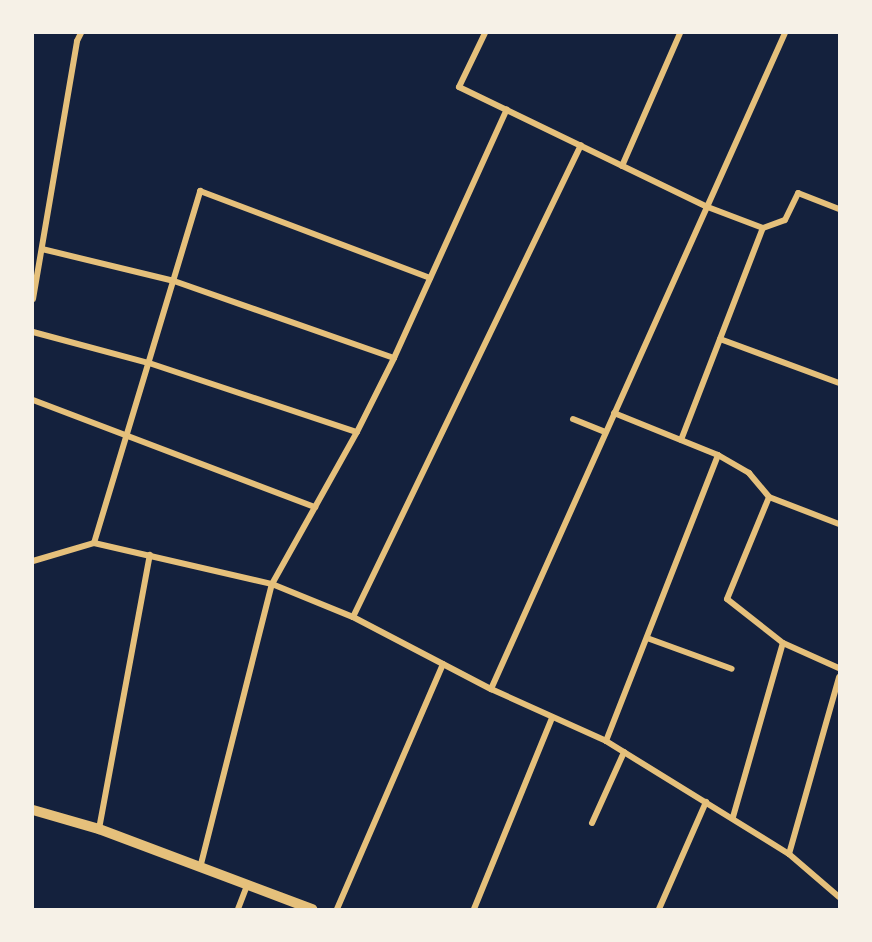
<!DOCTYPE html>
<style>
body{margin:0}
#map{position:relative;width:872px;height:942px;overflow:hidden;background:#14213d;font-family:Overpass,sans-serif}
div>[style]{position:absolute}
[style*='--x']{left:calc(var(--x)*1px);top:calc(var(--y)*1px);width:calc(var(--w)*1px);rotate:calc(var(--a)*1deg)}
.minor>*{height:6px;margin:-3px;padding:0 3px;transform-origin:3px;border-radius:3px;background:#e5c07b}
.tertiary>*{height:10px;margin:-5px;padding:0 5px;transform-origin:5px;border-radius:5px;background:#e5c07b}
span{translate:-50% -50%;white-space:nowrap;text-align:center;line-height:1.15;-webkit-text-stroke:5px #f6f1e7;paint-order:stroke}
.frame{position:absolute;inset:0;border:34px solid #f6f1e7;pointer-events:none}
</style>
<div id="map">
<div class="minor">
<i style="--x:485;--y:33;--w:60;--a:115.7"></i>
<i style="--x:459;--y:87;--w:273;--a:25.8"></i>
<i style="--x:705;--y:206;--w:62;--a:20.8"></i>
<i style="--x:763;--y:228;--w:23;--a:-20"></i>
<i style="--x:785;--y:220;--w:30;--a:-64"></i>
<i style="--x:798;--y:193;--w:44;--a:21.3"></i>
<i style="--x:622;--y:166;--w:145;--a:-66.4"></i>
<i style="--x:42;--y:249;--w:136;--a:13.6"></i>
<i style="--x:174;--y:281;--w:233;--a:19.3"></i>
<i style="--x:33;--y:299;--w:262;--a:-80.3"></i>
<i style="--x:77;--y:41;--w:9;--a:-63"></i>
<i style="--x:33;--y:332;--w:120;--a:15"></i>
<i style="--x:149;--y:363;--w:219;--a:18.4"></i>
<i style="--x:720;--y:339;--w:127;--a:20.3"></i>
<i style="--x:33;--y:400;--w:302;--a:20.8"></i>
<i style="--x:614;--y:413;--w:112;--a:22"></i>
<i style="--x:718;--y:455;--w:36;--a:30"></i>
<i style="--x:749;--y:473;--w:31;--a:50"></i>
<i style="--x:769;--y:497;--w:75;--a:21.1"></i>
<i style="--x:573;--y:419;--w:35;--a:22"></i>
<i style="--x:681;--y:440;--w:227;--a:-68.9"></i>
<i style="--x:94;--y:543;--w:368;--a:-73.2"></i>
<i style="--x:200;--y:191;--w:246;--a:20.7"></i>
<i style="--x:33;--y:561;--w:64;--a:-16.4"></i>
<i style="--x:94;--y:543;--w:183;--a:13"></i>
<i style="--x:272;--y:584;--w:87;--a:22.2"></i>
<i style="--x:353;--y:617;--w:156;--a:27.6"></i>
<i style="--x:491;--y:689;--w:126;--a:24.3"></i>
<i style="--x:606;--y:741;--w:215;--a:31.7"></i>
<i style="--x:789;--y:854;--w:66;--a:40.7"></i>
<i style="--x:353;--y:617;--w:524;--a:-64.22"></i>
<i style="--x:647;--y:638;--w:90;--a:20"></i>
<i style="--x:783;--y:643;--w:61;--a:24.1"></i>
<i style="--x:491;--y:689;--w:719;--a:-65.86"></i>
<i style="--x:606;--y:741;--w:307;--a:-68.6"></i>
<i style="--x:733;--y:817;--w:181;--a:-74"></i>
<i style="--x:783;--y:643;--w:71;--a:-141.8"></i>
<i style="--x:727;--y:599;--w:110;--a:-67.6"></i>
<i style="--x:592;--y:823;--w:78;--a:-65.7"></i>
<i style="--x:99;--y:829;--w:279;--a:-79.5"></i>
<i style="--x:789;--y:854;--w:184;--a:-74.2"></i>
<i style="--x:200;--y:868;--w:293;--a:-75.8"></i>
<i style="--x:272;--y:584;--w:174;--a:-60.8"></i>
<i style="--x:357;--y:432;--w:83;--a:-63.4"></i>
<i style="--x:394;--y:358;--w:273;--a:-65.6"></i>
<i style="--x:238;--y:909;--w:26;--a:-69"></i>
<i style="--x:337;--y:909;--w:267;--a:-66.6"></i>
<i style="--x:474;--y:909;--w:206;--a:-67.8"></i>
<i style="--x:659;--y:909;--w:117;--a:-66.3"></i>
</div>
<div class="tertiary">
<i style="--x:33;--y:810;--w:69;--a:16.1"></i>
<i style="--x:99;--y:829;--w:228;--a:20.6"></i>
</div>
<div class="frame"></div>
</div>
